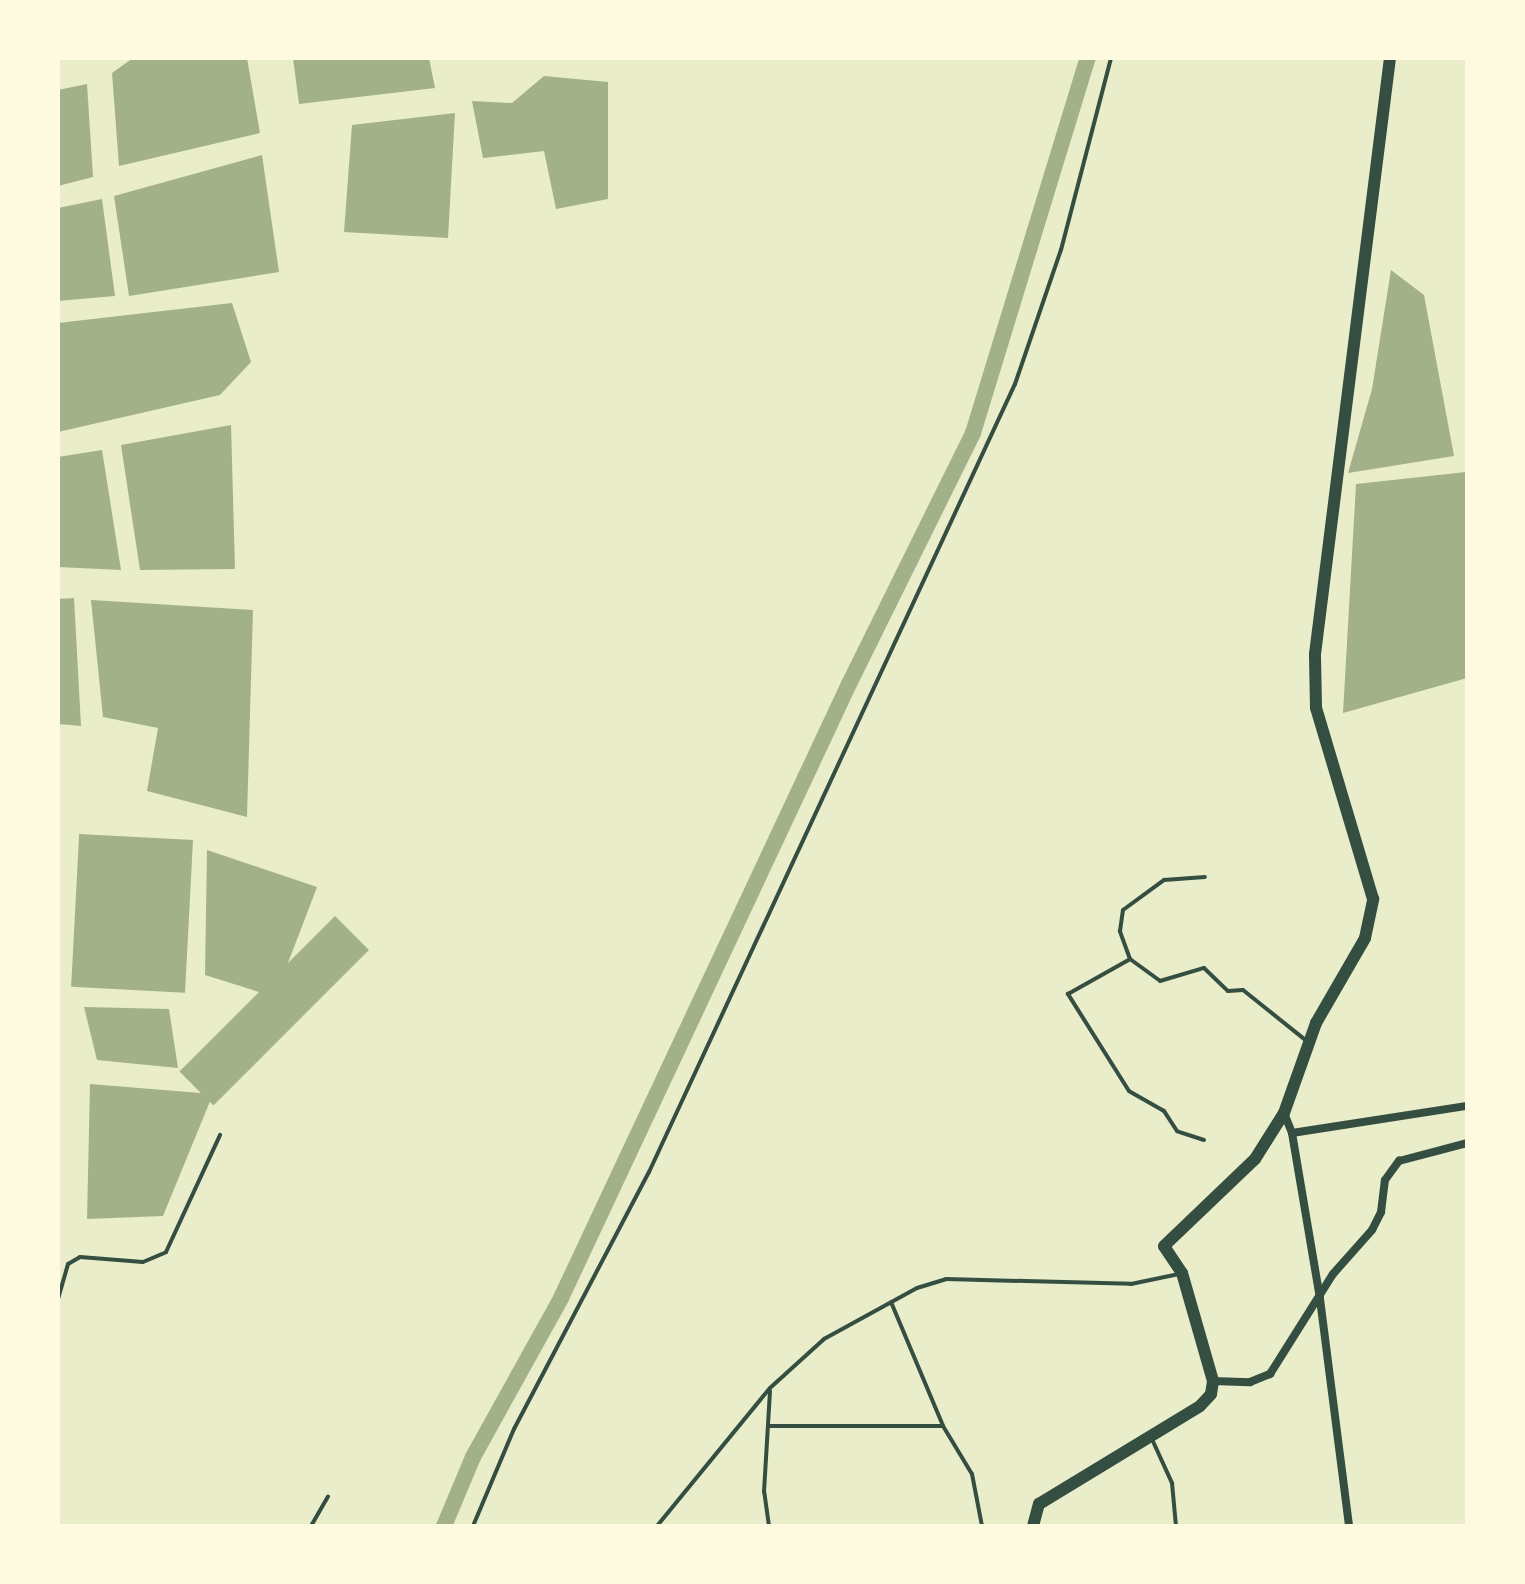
<!DOCTYPE html>
<style>
body{margin:0}
#map{position:relative;width:1525px;height:1584px;overflow:hidden;background:#e9edc9;font-family:"Space Grotesk",sans-serif}
div>[style]{position:absolute}
[style*='--x']{left:calc(var(--x)*1px);top:calc(var(--y)*1px);width:calc(var(--w)*1px);rotate:calc(var(--a)*1deg)}
.water>*{inset:0;background:#a3b18a;transform-origin:0 0}
.canal>*{height:16px;margin:-8px;padding:0 8px;transform-origin:8px;border-radius:8px;background:#a3b18a}
.service>*{height:4px;margin:-2px;padding:0 2px;transform-origin:2px;border-radius:2px;background:#344e41}
.minor>*{height:8px;margin:-4px;padding:0 4px;transform-origin:4px;border-radius:4px;background:#344e41}
.secondary>*{height:12px;margin:-6px;padding:0 6px;transform-origin:6px;border-radius:6px;background:#344e41}
span{translate:-50% -50%;white-space:nowrap;text-align:center;line-height:1.15;-webkit-text-stroke:6px #fefae0;paint-order:stroke}
.frame{position:absolute;inset:0;border:60px solid #fefae0;pointer-events:none}
</style>
<div id="map">
<div class="water">
<i style="clip-path:polygon(133px 58px,247px 58px,260px 133px,119px 166px,112px 73px)"></i>
<i style="clip-path:polygon(293px 58px,429px 58px,435px 88px,299px 104px)"></i>
<i style="clip-path:polygon(544px 76px,608px 82px,608px 199px,556px 209px,544px 151px,483px 158px,472px 101px,512px 103px)"></i>
<i style="clip-path:polygon(87px 84px,93px 177px,58px 186px,58px 90px)"></i>
<i style="clip-path:polygon(455px 113px,448px 238px,344px 232px,352px 125px)"></i>
<i style="clip-path:polygon(262px 155px,279px 272px,129px 296px,114px 196px)"></i>
<i style="clip-path:polygon(102px 199px,115px 296px,58px 301px,58px 208px)"></i>
<i style="clip-path:polygon(1391px 270px,1424px 295px,1454px 456px,1348px 473px,1372px 389px)"></i>
<i style="clip-path:polygon(232px 303px,251px 362px,220px 395px,58px 432px,58px 323px)"></i>
<i style="clip-path:polygon(231px 425px,235px 569px,140px 570px,121px 445px)"></i>
<i style="clip-path:polygon(102px 450px,121px 570px,58px 567px,58px 457px)"></i>
<i style="clip-path:polygon(1466px 472px,1467px 678px,1343px 713px,1356px 484px)"></i>
<i style="clip-path:polygon(74px 598px,81px 726px,58px 724px,58px 599px)"></i>
<i style="clip-path:polygon(91px 600px,253px 610px,247px 817px,147px 791px,158px 728px,103px 717px)"></i>
<i style="left:193px;top:840px;width:153px;height:114px;rotate:93deg"></i>
<i style="clip-path:polygon(207px 850px,317px 887px,275px 997px,205px 975px)"></i>
<i style="left:335px;top:916px;width:48px;height:220px;rotate:45deg"></i>
<i style="clip-path:polygon(84px 1007px,169px 1009px,178px 1068px,97px 1060px)"></i>
<i style="clip-path:polygon(90px 1084px,213px 1094px,163px 1216px,87px 1219px)"></i>
</div>
<div class="canal">
<i style="--x:444;--y:1526;--w:75;--a:-67.2"></i>
<i style="--x:473;--y:1457;--w:182;--a:-61"></i>
<i style="--x:561;--y:1298;--w:678;--a:-64.87"></i>
<i style="--x:849;--y:684;--w:280;--a:-63.7"></i>
<i style="--x:973;--y:433;--w:392;--a:-73"></i>
</div>
<div class="service">
<i style="--x:1130;--y:959;--w:37;--a:36"></i>
<i style="--x:1160;--y:981;--w:46;--a:-16.5"></i>
<i style="--x:1204;--y:968;--w:33;--a:44"></i>
<i style="--x:1228;--y:991;--w:15;--a:-4"></i>
<i style="--x:1243;--y:990;--w:83;--a:38.7"></i>
<i style="--x:1204;--y:1140;--w:28;--a:-162"></i>
<i style="--x:1177;--y:1131;--w:24;--a:-123"></i>
<i style="--x:1164;--y:1111;--w:40;--a:-150.3"></i>
<i style="--x:1129;--y:1091;--w:115;--a:-122.2"></i>
<i style="--x:1068;--y:994;--w:71;--a:-29.4"></i>
<i style="--x:1130;--y:959;--w:30;--a:-110"></i>
<i style="--x:1120;--y:931;--w:21;--a:-82"></i>
<i style="--x:1123;--y:910;--w:51;--a:-36.2"></i>
<i style="--x:1164;--y:880;--w:41;--a:-4.2"></i>
<i style="--x:58;--y:1299;--w:36;--a:-74"></i>
<i style="--x:68;--y:1264;--w:14;--a:-30"></i>
<i style="--x:80;--y:1257;--w:63;--a:4.5"></i>
<i style="--x:143;--y:1262;--w:25;--a:-23"></i>
<i style="--x:166;--y:1252;--w:129;--a:-65.2"></i>
<i style="--x:891;--y:1302;--w:134;--a:67.2"></i>
<i style="--x:943;--y:1426;--w:56;--a:58.9"></i>
<i style="--x:972;--y:1474;--w:53;--a:79.1"></i>
<i style="--x:768;--y:1426;--w:174;--a:0"></i>
<i style="--x:1151;--y:1437;--w:51;--a:65.5"></i>
<i style="--x:1172;--y:1483;--w:43;--a:84.7"></i>
<i style="--x:311;--y:1526;--w:34;--a:-60"></i>
<i style="--x:473;--y:1526;--w:105;--a:-67.1"></i>
<i style="--x:514;--y:1429;--w:290;--a:-62.3"></i>
<i style="--x:649;--y:1172;--w:869;--a:-65.09"></i>
<i style="--x:1015;--y:384;--w:142;--a:-71.1"></i>
<i style="--x:1061;--y:250;--w:198;--a:-75.4"></i>
<i style="--x:657;--y:1526;--w:178;--a:-50.7"></i>
<i style="--x:770;--y:1388;--w:73;--a:-42.2"></i>
<i style="--x:824;--y:1339;--w:106;--a:-28.7"></i>
<i style="--x:917;--y:1288;--w:30;--a:-17"></i>
<i style="--x:946;--y:1279;--w:185;--a:1.5"></i>
<i style="--x:1131;--y:1284;--w:49;--a:-11.8"></i>
<i style="--x:769;--y:1526;--w:34;--a:-98"></i>
<i style="--x:764;--y:1492;--w:101;--a:-86.6"></i>
</div>
<div class="minor">
<i style="--x:1284;--y:1113;--w:22;--a:68"></i>
<i style="--x:1292;--y:1133;--w:168;--a:80.4"></i>
<i style="--x:1320;--y:1299;--w:229;--a:82.7"></i>
<i style="--x:1292;--y:1133;--w:177;--a:-8.8"></i>
<i style="--x:1213;--y:1381;--w:37;--a:2"></i>
<i style="--x:1250;--y:1382;--w:22;--a:-22"></i>
<i style="--x:1270;--y:1374;--w:118;--a:-57.8"></i>
<i style="--x:1333;--y:1274;--w:59;--a:-48.4"></i>
<i style="--x:1372;--y:1230;--w:20;--a:-63"></i>
<i style="--x:1381;--y:1212;--w:32;--a:-83"></i>
<i style="--x:1385;--y:1180;--w:24;--a:-54"></i>
<i style="--x:1399;--y:1161;--w:70;--a:-14.8"></i>
</div>
<div class="secondary">
<i style="--x:1033;--y:1526;--w:23;--a:-75"></i>
<i style="--x:1039;--y:1504;--w:188;--a:-31.3"></i>
<i style="--x:1200;--y:1406;--w:16;--a:-47"></i>
<i style="--x:1211;--y:1394;--w:13;--a:-81"></i>
<i style="--x:1213;--y:1381;--w:112;--a:-106"></i>
<i style="--x:1182;--y:1273;--w:32;--a:-124"></i>
<i style="--x:1164;--y:1246;--w:126;--a:-43.7"></i>
<i style="--x:1255;--y:1159;--w:54;--a:-57.8"></i>
<i style="--x:1284;--y:1113;--w:96;--a:-70.4"></i>
<i style="--x:1316;--y:1023;--w:98;--a:-60"></i>
<i style="--x:1365;--y:938;--w:40;--a:-78"></i>
<i style="--x:1373;--y:899;--w:199;--a:-106.6"></i>
<i style="--x:1316;--y:708;--w:54;--a:-91.1"></i>
<i style="--x:1315;--y:654;--w:601;--a:-82.83"></i>
</div>
<div class="frame"></div>
</div>
